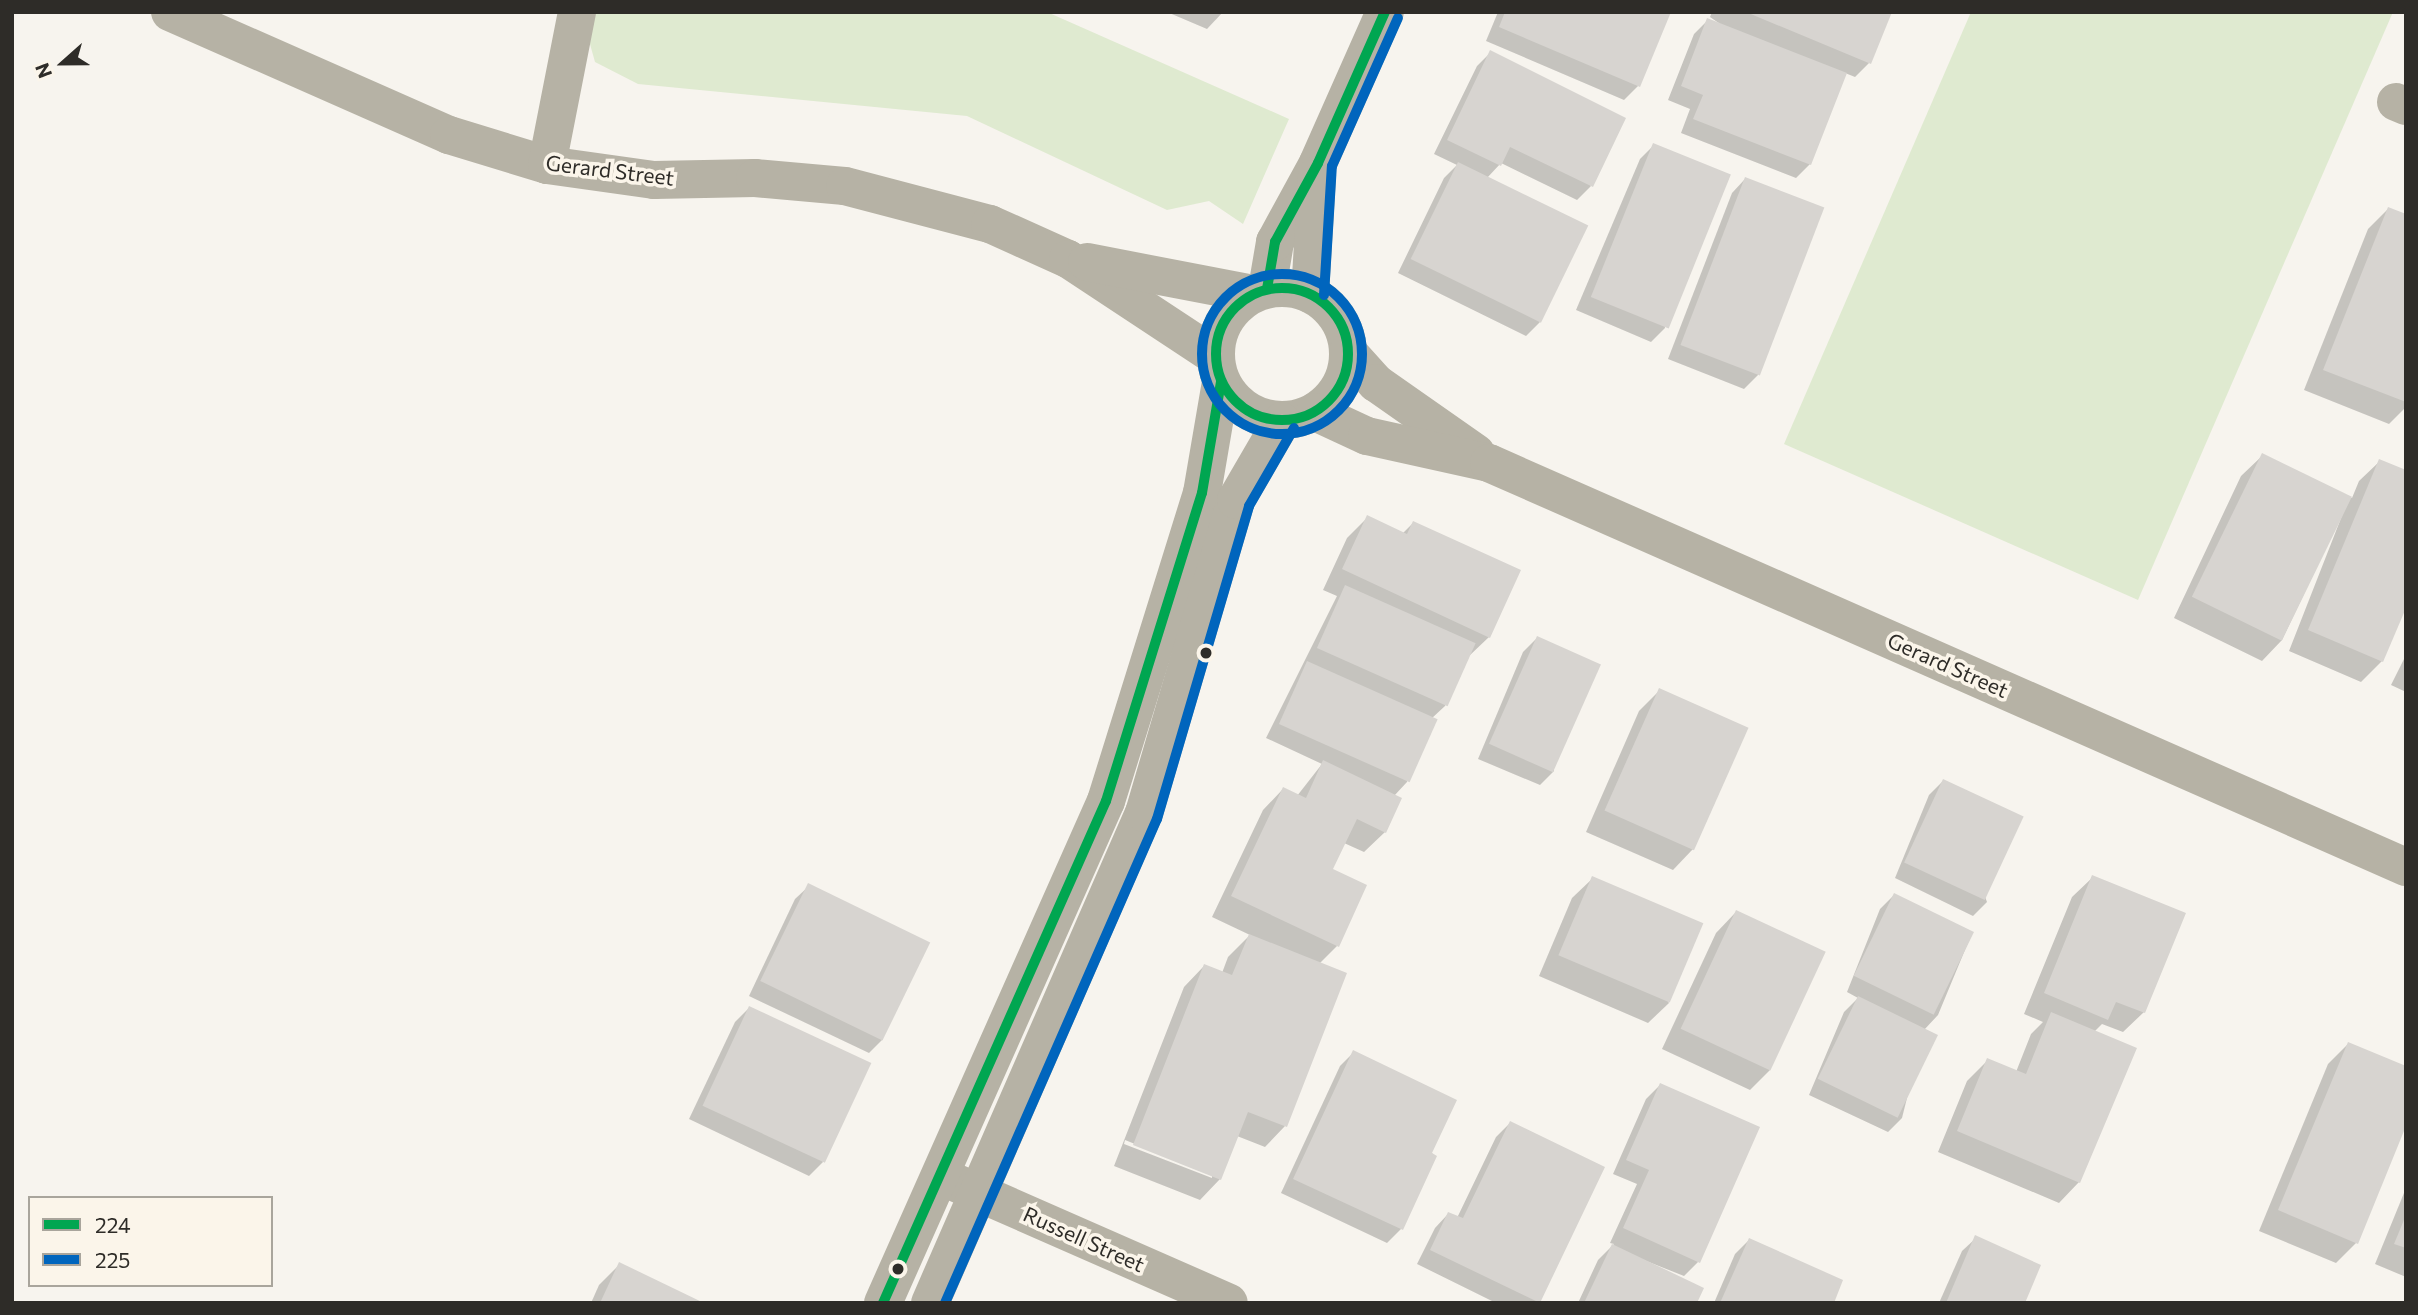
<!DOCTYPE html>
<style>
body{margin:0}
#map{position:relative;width:2418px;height:1315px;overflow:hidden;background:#f7f4ee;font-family:Commissioner,sans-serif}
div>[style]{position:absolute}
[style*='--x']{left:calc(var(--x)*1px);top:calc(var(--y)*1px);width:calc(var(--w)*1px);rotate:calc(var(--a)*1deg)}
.green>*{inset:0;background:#dfead0}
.shadow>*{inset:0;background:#0003}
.building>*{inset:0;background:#d7d4d0;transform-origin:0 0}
.minor>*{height:38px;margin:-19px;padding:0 19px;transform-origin:19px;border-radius:19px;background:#b6b2a5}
.minor>.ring{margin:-19px;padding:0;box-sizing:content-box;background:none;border:38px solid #b6b2a5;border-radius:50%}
.bus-1>*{height:10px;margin:-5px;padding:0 5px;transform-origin:5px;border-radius:5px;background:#00a651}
.bus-1>.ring{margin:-5px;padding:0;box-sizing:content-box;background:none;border:10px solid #00a651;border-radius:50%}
.bus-2>*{height:10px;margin:-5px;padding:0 5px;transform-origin:5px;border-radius:5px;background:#0065bd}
.bus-2>.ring{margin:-5px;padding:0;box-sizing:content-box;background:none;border:10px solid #0065bd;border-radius:50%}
.dots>*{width:19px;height:19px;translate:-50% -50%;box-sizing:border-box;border:4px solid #fbf5ea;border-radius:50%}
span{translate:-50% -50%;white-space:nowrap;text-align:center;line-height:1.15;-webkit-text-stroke:7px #fbf5ea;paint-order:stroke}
.street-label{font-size:21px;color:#2e2c28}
.frame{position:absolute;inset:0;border:14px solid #2e2c28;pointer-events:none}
.legend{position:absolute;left:28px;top:1196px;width:245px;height:91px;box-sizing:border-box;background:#fbf5ea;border:2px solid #a9a59c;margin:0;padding:9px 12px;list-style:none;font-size:21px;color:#2e2c28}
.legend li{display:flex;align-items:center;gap:14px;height:35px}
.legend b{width:35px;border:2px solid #a9a59c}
.north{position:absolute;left:28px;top:28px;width:70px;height:70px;-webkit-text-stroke:5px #fbf5ea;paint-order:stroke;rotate:249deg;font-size:19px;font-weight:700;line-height:28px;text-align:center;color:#2e2c28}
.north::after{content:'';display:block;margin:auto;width:24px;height:32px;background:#2e2c28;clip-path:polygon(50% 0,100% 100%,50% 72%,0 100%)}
</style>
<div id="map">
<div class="green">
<i style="clip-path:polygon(581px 12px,1047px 12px,1289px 119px,1243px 224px,1209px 201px,1167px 210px,967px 116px,638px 84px,595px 62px)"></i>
<i style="clip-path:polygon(1971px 12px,2393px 12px,2138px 600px,1784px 444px)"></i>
</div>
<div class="shadow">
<i style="clip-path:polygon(1167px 12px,1223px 12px,1207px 29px)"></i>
<i style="clip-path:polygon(1498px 12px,1669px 12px,1638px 86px,1624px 100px,1486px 41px)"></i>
<i style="clip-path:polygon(1712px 12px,1890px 12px,1869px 63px,1855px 77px,1845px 73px,1810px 164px,1796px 178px,1681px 133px,1690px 109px,1668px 100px,1694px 34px,1708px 20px,1723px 26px,1710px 17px)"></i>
<i style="clip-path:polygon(1491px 52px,1591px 186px,1577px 200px,1501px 163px,1487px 178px,1540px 322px,1526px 336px,1398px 273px,1444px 178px,1457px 165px,1434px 154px,1477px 66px)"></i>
<i style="clip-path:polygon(1654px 145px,1665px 328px,1651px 342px,1576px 310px,1640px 159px)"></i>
<i style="clip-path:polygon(1745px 179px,1758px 375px,1744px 389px,1668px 359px,1732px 193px)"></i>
<i style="clip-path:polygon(2388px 209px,2406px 216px,2406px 407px,2389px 424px,2304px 390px,2368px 229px)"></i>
<i style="clip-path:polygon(2262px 456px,2352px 498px,2359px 481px,2380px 461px,2406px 603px,2382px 661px,2361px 682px,2289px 651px,2345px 508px,2282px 640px,2262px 661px,2174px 618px,2241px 476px)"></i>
<i style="clip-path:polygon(evenodd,1367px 518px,1402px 534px,1413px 523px,1489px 637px,1468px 657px,1445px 706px,1431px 719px,1407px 782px,1394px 796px,1385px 832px,1364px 852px,1344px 843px,1331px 870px,1337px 946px,1319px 964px,1345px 974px,1285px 1126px,1265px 1147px,1237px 1136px,1220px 1179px,1200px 1200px,1114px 1166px,1184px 987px,1204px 966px,1222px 973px,1228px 957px,1250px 935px,1212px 917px,1263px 810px,1283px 789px,1297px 796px,1322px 764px,1266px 738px,1337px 596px,1323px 590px,1347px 538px,1367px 518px,1125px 1140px,1212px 1175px,1212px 1178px,1124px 1144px,1125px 1140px)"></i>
<i style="clip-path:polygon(1537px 638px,1554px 771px,1540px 785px,1478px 759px,1523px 652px)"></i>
<i style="clip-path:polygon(2406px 655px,2406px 692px,2391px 685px)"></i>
<i style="clip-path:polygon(1660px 690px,1693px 849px,1673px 870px,1586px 832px,1639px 711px)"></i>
<i style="clip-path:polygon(1943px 781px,1987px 902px,1973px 916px,1895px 878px,1929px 795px)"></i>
<i style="clip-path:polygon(2093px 877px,2144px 1012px,2123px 1032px,2102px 1024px,2094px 1032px,2079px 1182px,2059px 1203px,1938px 1152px,1967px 1081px,1987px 1061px,2016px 1072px,2031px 1034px,2043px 1022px,2024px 1014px,2072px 897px)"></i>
<i style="clip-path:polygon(1593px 878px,1669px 1003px,1648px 1023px,1539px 976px,1572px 898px)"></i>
<i style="clip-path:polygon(809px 886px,883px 1039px,869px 1053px,749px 996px,795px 899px)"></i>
<i style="clip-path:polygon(1894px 895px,1972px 933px,1938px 1015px,1924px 1030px,1902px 1118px,1888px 1132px,1809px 1095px,1844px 1012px,1858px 998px,1847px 992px,1880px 909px)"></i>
<i style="clip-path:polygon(1736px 912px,1770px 1070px,1750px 1090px,1662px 1049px,1716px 933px)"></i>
<i style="clip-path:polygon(749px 1008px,823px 1162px,809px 1176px,689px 1119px,735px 1022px)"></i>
<i style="clip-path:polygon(2348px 1044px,2356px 1243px,2336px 1263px,2259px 1231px,2328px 1064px)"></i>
<i style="clip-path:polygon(1354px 1052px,1435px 1157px,1401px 1229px,1387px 1243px,1281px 1193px,1340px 1066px)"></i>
<i style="clip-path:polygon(1660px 1085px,1698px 1262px,1684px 1276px,1626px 1253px,1695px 1303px,1578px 1303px,1598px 1260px,1614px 1244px,1610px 1243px,1637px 1184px,1613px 1174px,1646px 1099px)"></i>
<i style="clip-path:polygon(1510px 1123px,1603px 1168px,1538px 1303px,1496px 1303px,1417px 1264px,1435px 1228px,1448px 1214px,1457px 1218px,1496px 1137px)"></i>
<i style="clip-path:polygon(2406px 1188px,2406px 1277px,2375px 1264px)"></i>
<i style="clip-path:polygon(1976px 1238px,2023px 1303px,1939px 1303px,1962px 1251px)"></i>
<i style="clip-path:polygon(1749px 1240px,1832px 1303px,1714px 1303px,1735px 1254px)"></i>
<i style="clip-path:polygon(620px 1264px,700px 1303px,591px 1303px,599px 1285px)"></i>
</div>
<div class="building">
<i style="clip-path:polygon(1505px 12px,1671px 12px,1640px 87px,1499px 27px)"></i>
<i style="clip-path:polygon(1746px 12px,1892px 12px,1871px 64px)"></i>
<i style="clip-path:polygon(1707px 18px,1847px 73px,1811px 165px,1693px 119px,1703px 95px,1681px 86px)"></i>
<i style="clip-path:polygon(1490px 50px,1626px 118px,1593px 187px,1510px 147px,1501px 166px,1447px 140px)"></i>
<i style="left:1653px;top:143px;width:84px;height:166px;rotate:22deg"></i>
<i style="left:1458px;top:162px;width:145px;height:108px;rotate:26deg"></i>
<i style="left:1745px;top:177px;width:85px;height:180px;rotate:21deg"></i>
<i style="clip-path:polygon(2388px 207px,2406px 214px,2406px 402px,2323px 370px)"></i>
<i style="left:2262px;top:453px;width:100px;height:160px;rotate:26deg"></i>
<i style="clip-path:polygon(2379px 459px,2406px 470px,2406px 608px,2383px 662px,2308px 630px)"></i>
<i style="clip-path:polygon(1367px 515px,1407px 534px,1413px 521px,1521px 570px,1490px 638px,1342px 569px)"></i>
<i style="left:1345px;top:585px;width:143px;height:69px;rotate:24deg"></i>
<i style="left:1537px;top:636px;width:70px;height:118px;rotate:24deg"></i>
<i style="left:1307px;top:661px;width:143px;height:69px;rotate:24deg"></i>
<i style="left:1659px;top:688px;width:98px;height:134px;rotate:24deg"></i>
<i style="clip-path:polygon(1323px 760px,1402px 798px,1386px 833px,1357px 819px,1333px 869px,1367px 885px,1339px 947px,1231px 896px,1283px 787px,1306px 798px)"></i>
<i style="left:1943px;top:779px;width:89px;height:92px;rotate:25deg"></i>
<i style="clip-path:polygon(2092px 875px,2186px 913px,2145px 1013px,2116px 1002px,2108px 1020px,2044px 993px)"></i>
<i style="left:1592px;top:876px;width:121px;height:86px;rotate:23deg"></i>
<i style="left:808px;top:883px;width:136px;height:109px;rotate:26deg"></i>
<i style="left:1894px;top:893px;width:89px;height:92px;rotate:26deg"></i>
<i style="left:1736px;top:910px;width:99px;height:131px;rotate:25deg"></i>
<i style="clip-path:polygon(1249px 934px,1347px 973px,1287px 1127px,1248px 1112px,1221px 1180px,1133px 1145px,1204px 964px,1232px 975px)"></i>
<i style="left:1858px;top:996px;width:89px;height:92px;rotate:26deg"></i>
<i style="left:749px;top:1006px;width:135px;height:110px;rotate:25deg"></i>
<i style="clip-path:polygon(2051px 1012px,2137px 1048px,2080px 1183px,1957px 1131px,1987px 1058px,2026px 1074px)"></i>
<i style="clip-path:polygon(2348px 1042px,2406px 1066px,2406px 1126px,2358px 1244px,2278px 1210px)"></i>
<i style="clip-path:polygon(1353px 1050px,1457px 1100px,1432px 1153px,1437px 1156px,1403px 1230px,1293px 1179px)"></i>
<i style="clip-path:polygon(1660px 1083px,1760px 1127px,1700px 1263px,1623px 1228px,1649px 1170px,1626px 1160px)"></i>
<i style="clip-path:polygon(1510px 1121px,1605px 1167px,1540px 1303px,1430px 1250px,1448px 1212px,1463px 1218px)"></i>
<i style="clip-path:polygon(2406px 1215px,2406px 1248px,2394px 1244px)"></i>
<i style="clip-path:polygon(1975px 1235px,2041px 1265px,2025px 1303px,1946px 1303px)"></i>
<i style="clip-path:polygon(1749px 1238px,1843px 1280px,1834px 1303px,1720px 1303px)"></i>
<i style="clip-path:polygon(1612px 1244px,1704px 1288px,1697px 1303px,1584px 1303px)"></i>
<i style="clip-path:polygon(619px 1262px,704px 1303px,600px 1303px)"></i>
</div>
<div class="minor">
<i style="--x:170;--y:12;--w:305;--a:23.8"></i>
<i style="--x:449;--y:135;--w:102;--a:17"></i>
<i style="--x:547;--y:165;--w:108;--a:8"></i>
<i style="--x:654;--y:180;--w:101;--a:-1.1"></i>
<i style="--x:755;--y:178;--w:90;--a:5.1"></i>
<i style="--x:845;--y:186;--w:150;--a:14.7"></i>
<i style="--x:990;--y:224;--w:85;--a:24.2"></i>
<i style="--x:1068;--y:259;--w:176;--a:33.4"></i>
<i style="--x:2396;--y:102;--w:11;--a:22"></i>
<i style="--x:547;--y:165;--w:156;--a:-78.9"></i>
<i style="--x:1087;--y:262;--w:169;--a:10.9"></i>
<i class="ring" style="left:1216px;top:288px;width:94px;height:94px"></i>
<i style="--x:1267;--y:289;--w:48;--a:-80.3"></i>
<i style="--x:1275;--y:242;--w:90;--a:-61.4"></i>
<i style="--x:1318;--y:163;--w:165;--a:-66.1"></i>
<i style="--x:1310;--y:294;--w:119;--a:-86.6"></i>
<i style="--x:1348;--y:352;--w:42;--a:47.9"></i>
<i style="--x:1376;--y:383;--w:122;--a:35"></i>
<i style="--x:1315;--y:412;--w:57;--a:24.8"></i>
<i style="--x:1367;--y:436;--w:125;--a:12.5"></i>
<i style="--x:1489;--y:463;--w:1002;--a:23.78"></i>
<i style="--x:954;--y:1182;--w:300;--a:23.7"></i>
<i style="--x:883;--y:1303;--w:549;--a:-66.05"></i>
<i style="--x:1106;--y:801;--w:323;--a:-72.7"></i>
<i style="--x:1202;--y:493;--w:113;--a:-80.3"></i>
<i style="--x:930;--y:1303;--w:535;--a:-66.41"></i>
<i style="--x:1144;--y:813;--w:326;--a:-73.6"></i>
<i style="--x:1236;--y:500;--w:91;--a:-59.8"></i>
</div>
<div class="bus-1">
<i class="ring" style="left:1216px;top:288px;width:122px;height:122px"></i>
<i style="--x:1267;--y:289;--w:48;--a:-80.3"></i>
<i style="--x:1275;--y:242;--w:90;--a:-61.4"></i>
<i style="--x:1318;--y:163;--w:165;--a:-66.1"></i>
<i style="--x:883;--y:1303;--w:549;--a:-66.05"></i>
<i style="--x:1106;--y:801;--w:323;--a:-72.7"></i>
<i style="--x:1202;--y:493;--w:113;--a:-80.3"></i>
</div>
<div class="bus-2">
<i class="ring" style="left:1202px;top:274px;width:150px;height:150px"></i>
<i style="--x:1324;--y:295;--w:129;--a:-86.5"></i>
<i style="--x:1332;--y:166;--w:162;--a:-66"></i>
<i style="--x:945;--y:1303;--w:528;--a:-66.35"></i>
<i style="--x:1157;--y:819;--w:326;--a:-73.6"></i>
<i style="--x:1249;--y:506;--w:90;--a:-60"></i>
</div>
<div class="dots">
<i style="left:1206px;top:653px;background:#2e2c28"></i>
<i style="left:898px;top:1269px;background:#2e2c28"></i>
</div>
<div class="street-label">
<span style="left:610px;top:170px;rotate:7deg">Gerard Street</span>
<span style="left:1948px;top:665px;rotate:24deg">Gerard Street</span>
<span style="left:1084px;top:1239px;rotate:24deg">Russell Street</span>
</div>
<div class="frame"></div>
<ul class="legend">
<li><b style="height:9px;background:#00a651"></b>224</li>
<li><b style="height:9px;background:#0065bd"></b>225</li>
</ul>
<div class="north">N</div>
</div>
